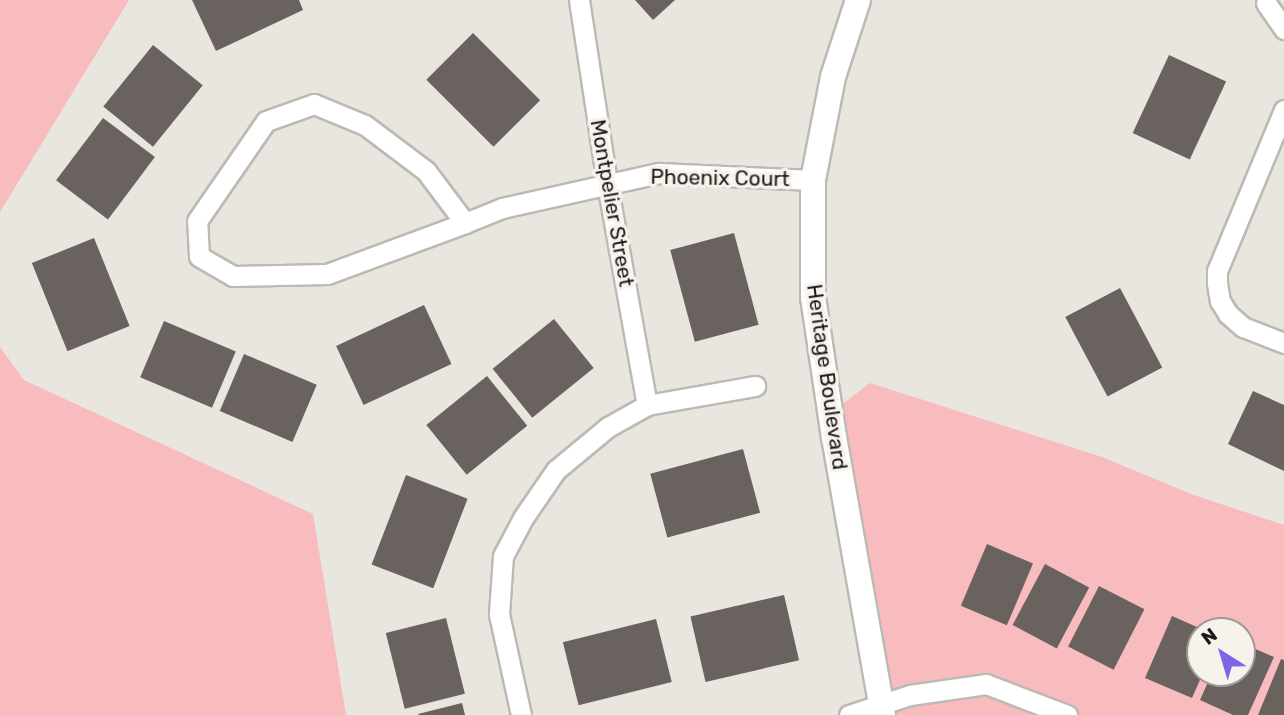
<!DOCTYPE html>
<style>
body{margin:0}
#map{position:relative;width:1284px;height:715px;overflow:hidden;background:#e9e5df;font-family:Rubik,sans-serif}
div>[style]{position:absolute}
[style*='--x']{left:calc(var(--x)*1px);top:calc(var(--y)*1px);width:calc(var(--w)*1px);rotate:calc(var(--a)*1deg)}
.green>*{inset:0;background:#f8bcbf}
.building>*{inset:0;background:#69625f;transform-origin:0 0}
.roads{filter:drop-shadow(2px 0 #bdb9b3) drop-shadow(-2px 0 #bdb9b3) drop-shadow(0 2px #bdb9b3) drop-shadow(0 -2px #bdb9b3)}
.minor>*{height:19px;margin:-9.5px;padding:0 9.5px;transform-origin:9.5px;border-radius:9.5px;background:#fff}
.tertiary>*{height:24px;margin:-12px;padding:0 12px;transform-origin:12px;border-radius:12px;background:#fff}
span{translate:-50% -50%;white-space:nowrap;text-align:center;line-height:1.15;-webkit-text-stroke:7px #f7f2ec;paint-order:stroke}
.street-label{font-size:21px;color:#1b1917}
.north{position:absolute;left:1186px;top:617px;width:70px;height:70px;box-sizing:border-box;background:#f7f2ec;border:2px solid #9f9b97;border-radius:50%;rotate:323deg;font-size:19px;font-weight:700;line-height:28px;text-align:center;color:#1b1917}
.north::after{content:'';display:block;margin:auto;width:24px;height:32px;background:#7c67e2;clip-path:polygon(50% 0,100% 100%,50% 72%,0 100%)}
</style>
<div id="map">
<div class="green">
<i style="clip-path:polygon(0 0,129px 0,0 212px)"></i>
<i style="clip-path:polygon(0 347px,24px 380px,313px 514px,346px 715px,0 715px)"></i>
<i style="clip-path:polygon(evenodd,870px 383px,1102px 457px,1191px 494px,1284px 525px,1284px 715px,891px 715px,827px 416px,870px 383px,1200px 631px,1242px 631px,1242px 673px,1200px 673px,1200px 631px)"></i>
</div>
<div class="building">
<i style="clip-path:polygon(192px 0,299px 0,303px 10px,216px 51px)"></i>
<i style="clip-path:polygon(635px 0,675px 0,653px 20px)"></i>
<i style="left:473px;top:33px;width:95px;height:66px;rotate:45deg"></i>
<i style="left:153px;top:45px;width:64px;height:79px;rotate:39deg"></i>
<i style="left:1169px;top:55px;width:63px;height:86px;rotate:25deg"></i>
<i style="left:103px;top:118px;width:65px;height:78px;rotate:37deg"></i>
<i style="left:734px;top:233px;width:95px;height:66px;rotate:75deg"></i>
<i style="left:94px;top:238px;width:95px;height:67px;rotate:68deg"></i>
<i style="left:1120px;top:288px;width:90px;height:62px;rotate:62deg"></i>
<i style="left:424px;top:305px;width:65px;height:97px;rotate:65deg"></i>
<i style="left:554px;top:319px;width:63px;height:79px;rotate:51deg"></i>
<i style="left:164px;top:321px;width:78px;height:61px;rotate:23deg"></i>
<i style="left:244px;top:354px;width:79px;height:62px;rotate:23deg"></i>
<i style="left:487px;top:376px;width:64px;height:78px;rotate:51deg"></i>
<i style="clip-path:polygon(1253px 391px,1284px 405px,1284px 471px,1228px 444px)"></i>
<i style="left:743px;top:449px;width:66px;height:96px;rotate:75deg"></i>
<i style="left:406px;top:475px;width:66px;height:96px;rotate:21deg"></i>
<i style="left:987px;top:544px;width:50px;height:67px;rotate:23deg"></i>
<i style="left:1045px;top:564px;width:50px;height:69px;rotate:28deg"></i>
<i style="left:1099px;top:586px;width:51px;height:68px;rotate:27deg"></i>
<i style="left:784px;top:595px;width:67px;height:96px;rotate:77deg"></i>
<i style="clip-path:polygon(1172px 616px,1206px 631px,1200px 631px,1200px 673px,1203px 673px,1192px 698px,1145px 678px)"></i>
<i style="left:446px;top:618px;width:78px;height:62px;rotate:76deg"></i>
<i style="left:656px;top:619px;width:65px;height:96px;rotate:76deg"></i>
<i style="clip-path:polygon(1242px 643px,1274px 657px,1248px 715px,1233px 715px,1200px 700px,1212px 673px,1242px 673px)"></i>
<i style="clip-path:polygon(1281px 659px,1284px 660px,1284px 715px,1258px 715px)"></i>
<i style="clip-path:polygon(462px 703px,465px 715px,419px 715px,418px 714px)"></i>
</div>
<div class="roads">
<div class="minor">
<i style="--x:579;--y:0;--w:185;--a:81.3"></i>
<i style="--x:607;--y:183;--w:226;--a:79.8"></i>
<i style="--x:1266;--y:3;--w:32;--a:55"></i>
<i style="--x:314;--y:104;--w:55;--a:22.4"></i>
<i style="--x:365;--y:125;--w:76;--a:37"></i>
<i style="--x:426;--y:171;--w:65;--a:53.1"></i>
<i style="--x:465;--y:223;--w:147;--a:159.7"></i>
<i style="--x:327;--y:274;--w:94;--a:178.8"></i>
<i style="--x:233;--y:276;--w:39;--a:-150"></i>
<i style="--x:199;--y:256;--w:35;--a:-93"></i>
<i style="--x:197;--y:221;--w:121;--a:-55.4"></i>
<i style="--x:266;--y:121;--w:51;--a:-19.5"></i>
<i style="--x:1284;--y:110;--w:174;--a:112.6"></i>
<i style="--x:1217;--y:271;--w:12;--a:90"></i>
<i style="--x:1217;--y:283;--w:18;--a:81"></i>
<i style="--x:1220;--y:301;--w:15;--a:58"></i>
<i style="--x:1228;--y:314;--w:20;--a:41"></i>
<i style="--x:1243;--y:327;--w:44;--a:21.3"></i>
<i style="--x:465;--y:223;--w:40;--a:-22"></i>
<i style="--x:502;--y:208;--w:161;--a:-12.6"></i>
<i style="--x:659;--y:173;--w:154;--a:2.6"></i>
<i style="--x:521;--y:715;--w:103;--a:-102.3"></i>
<i style="--x:499;--y:614;--w:58;--a:-86.1"></i>
<i style="--x:503;--y:556;--w:43;--a:-62.2"></i>
<i style="--x:523;--y:518;--w:58;--a:-55.5"></i>
<i style="--x:556;--y:470;--w:67;--a:-39.6"></i>
<i style="--x:608;--y:427;--w:45;--a:-29.4"></i>
<i style="--x:647;--y:405;--w:110;--a:-10"></i>
<i style="--x:849;--y:715;--w:64;--a:-18.2"></i>
<i style="--x:910;--y:695;--w:77;--a:-8.2"></i>
<i style="--x:986;--y:684;--w:87;--a:20.9"></i>
</div>
<div class="tertiary">
<i style="--x:858;--y:0;--w:81;--a:108"></i>
<i style="--x:833;--y:77;--w:105;--a:101"></i>
<i style="--x:813;--y:180;--w:117;--a:90"></i>
<i style="--x:813;--y:297;--w:142;--a:81.5"></i>
<i style="--x:834;--y:437;--w:282;--a:80"></i>
</div>
</div>
<div class="street-label">
<span style="left:720px;top:178px;rotate:1deg">Phoenix Court</span>
<span style="left:612px;top:203px;rotate:80deg">Montpelier Street</span>
<span style="left:827px;top:377px;rotate:82deg">Heritage Boulevard</span>
</div>
<div class="north">N</div>
</div>
